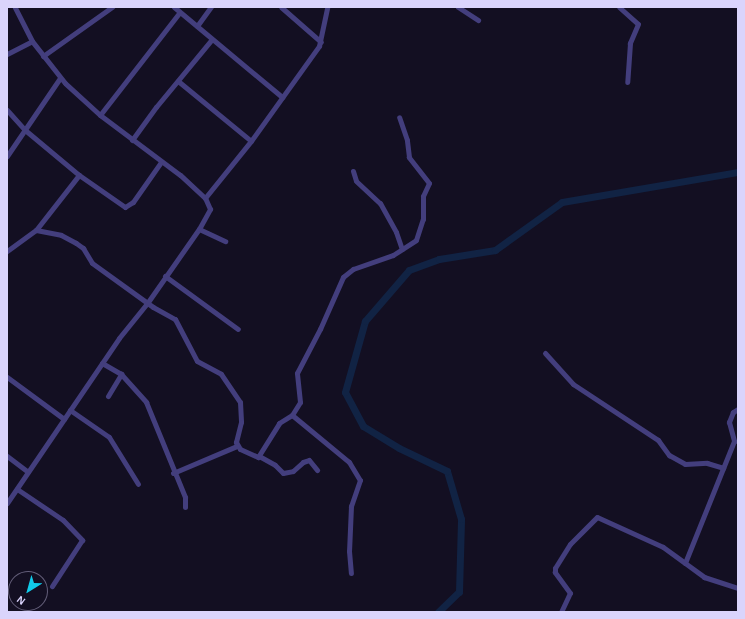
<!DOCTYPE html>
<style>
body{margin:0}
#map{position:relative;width:745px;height:619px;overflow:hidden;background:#130f22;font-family:"Alegreya Sans",sans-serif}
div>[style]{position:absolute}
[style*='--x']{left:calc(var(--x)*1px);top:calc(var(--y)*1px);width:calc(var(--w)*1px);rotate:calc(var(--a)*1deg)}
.river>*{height:7px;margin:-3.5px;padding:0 3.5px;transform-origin:3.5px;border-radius:3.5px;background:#112344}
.minor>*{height:5px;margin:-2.5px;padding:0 2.5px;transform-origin:2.5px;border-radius:2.5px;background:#433e7d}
span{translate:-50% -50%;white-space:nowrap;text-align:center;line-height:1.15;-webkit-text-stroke:4px #130f22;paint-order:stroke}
.frame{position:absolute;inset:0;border:8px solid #dad4fc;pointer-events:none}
.north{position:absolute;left:8px;top:571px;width:40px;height:40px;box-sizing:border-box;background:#130f22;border:1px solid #635e79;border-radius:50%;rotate:217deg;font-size:11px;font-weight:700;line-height:16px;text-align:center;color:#dad4fc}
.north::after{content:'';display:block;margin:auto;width:14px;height:18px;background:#11cbea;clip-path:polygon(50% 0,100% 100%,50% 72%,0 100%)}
</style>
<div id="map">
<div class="river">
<i style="--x:438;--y:612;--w:29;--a:-44"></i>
<i style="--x:459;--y:592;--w:73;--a:-88.4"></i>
<i style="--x:461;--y:519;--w:50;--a:-106.3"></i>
<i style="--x:447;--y:471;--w:53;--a:-154.4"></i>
<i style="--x:399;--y:448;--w:42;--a:-148.6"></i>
<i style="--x:363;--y:426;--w:38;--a:-118"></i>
<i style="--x:345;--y:392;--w:74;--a:-74.3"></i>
<i style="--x:365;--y:321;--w:67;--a:-49.2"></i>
<i style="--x:409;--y:270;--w:32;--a:-20"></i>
<i style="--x:439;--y:259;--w:57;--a:-9.1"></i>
<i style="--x:495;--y:250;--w:82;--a:-35.6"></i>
<i style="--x:562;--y:202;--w:179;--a:-9.7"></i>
</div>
<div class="minor">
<i style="--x:174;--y:7;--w:141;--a:39.8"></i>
<i style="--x:281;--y:7;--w:53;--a:41.2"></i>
<i style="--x:458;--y:7;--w:24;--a:33"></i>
<i style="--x:619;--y:7;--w:25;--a:42"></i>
<i style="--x:638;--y:24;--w:21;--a:113"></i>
<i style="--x:630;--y:43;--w:39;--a:94"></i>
<i style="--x:197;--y:26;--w:24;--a:-54"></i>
<i style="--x:7;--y:54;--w:28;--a:-27"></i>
<i style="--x:43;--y:56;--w:85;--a:-35.4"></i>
<i style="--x:178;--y:81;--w:94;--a:39.4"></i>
<i style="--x:7;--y:110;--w:27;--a:48"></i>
<i style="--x:25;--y:130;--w:70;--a:39.8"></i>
<i style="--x:79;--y:175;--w:56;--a:34.8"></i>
<i style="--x:125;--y:207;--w:9;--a:-32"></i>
<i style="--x:133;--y:202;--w:49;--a:-55"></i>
<i style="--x:100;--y:115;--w:130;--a:-52.2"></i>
<i style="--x:132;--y:140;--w:41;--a:-54"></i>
<i style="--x:156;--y:107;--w:88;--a:-50.5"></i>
<i style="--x:7;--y:156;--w:94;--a:-55.8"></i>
<i style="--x:353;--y:171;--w:10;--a:73"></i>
<i style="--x:356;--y:181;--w:33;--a:43"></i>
<i style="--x:380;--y:203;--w:33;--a:61"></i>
<i style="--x:396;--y:232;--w:18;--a:71"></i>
<i style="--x:205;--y:198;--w:73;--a:-51.1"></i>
<i style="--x:251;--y:141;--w:117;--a:-54.4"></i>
<i style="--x:319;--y:46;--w:40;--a:-78"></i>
<i style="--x:199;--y:229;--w:29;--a:25"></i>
<i style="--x:36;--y:230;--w:25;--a:11"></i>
<i style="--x:61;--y:235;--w:17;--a:28"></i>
<i style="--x:76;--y:243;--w:9;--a:36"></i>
<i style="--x:83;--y:248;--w:17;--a:59"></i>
<i style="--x:92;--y:263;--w:75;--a:35.8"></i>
<i style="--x:153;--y:307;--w:25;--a:29"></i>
<i style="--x:175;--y:319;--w:47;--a:62.4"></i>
<i style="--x:197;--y:361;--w:27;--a:28"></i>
<i style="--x:221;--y:374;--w:34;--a:56"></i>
<i style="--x:240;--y:402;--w:20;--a:87"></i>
<i style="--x:241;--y:422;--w:21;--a:104"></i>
<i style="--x:236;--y:442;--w:8;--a:60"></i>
<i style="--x:240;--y:449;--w:20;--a:24"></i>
<i style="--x:258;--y:457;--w:40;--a:-58"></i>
<i style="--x:279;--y:423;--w:15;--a:-32"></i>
<i style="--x:292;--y:415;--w:74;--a:39.5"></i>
<i style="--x:349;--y:462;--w:21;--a:59"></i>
<i style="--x:360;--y:480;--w:28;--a:109"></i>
<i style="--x:351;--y:506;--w:45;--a:92.5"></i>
<i style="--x:349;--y:551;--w:22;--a:85"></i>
<i style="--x:7;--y:251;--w:36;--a:-36"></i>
<i style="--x:36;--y:230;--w:70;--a:-52"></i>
<i style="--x:165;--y:276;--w:90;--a:36"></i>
<i style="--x:545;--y:353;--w:42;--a:47.9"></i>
<i style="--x:573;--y:384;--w:102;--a:33.4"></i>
<i style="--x:658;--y:440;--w:19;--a:54"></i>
<i style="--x:669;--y:455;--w:18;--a:29"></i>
<i style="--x:685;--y:464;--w:22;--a:-3"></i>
<i style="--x:707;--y:463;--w:17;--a:17"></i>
<i style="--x:102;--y:363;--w:22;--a:30"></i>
<i style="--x:121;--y:374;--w:38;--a:48"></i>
<i style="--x:146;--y:402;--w:103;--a:67.7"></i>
<i style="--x:185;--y:497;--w:10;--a:90"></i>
<i style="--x:7;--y:377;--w:71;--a:36.4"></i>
<i style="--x:108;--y:396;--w:26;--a:-59"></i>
<i style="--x:738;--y:409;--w:6;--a:149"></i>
<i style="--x:733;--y:412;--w:11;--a:112"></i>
<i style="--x:729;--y:422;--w:20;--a:75"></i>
<i style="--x:734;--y:441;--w:131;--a:111.9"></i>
<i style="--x:685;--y:563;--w:24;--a:36"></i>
<i style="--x:704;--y:577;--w:36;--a:18"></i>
<i style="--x:70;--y:410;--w:47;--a:34.7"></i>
<i style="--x:109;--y:437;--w:55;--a:58.3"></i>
<i style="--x:292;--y:415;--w:15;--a:-58"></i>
<i style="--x:300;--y:402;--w:29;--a:-96"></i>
<i style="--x:297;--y:373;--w:50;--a:-62.4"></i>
<i style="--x:320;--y:329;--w:57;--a:-66.1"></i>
<i style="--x:343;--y:277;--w:13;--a:-39"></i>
<i style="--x:353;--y:269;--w:42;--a:-19.3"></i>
<i style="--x:393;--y:255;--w:27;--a:-33"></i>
<i style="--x:416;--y:240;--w:22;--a:-72"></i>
<i style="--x:423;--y:219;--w:23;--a:-90"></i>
<i style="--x:423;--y:196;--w:14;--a:-65"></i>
<i style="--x:429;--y:183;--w:33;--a:-128"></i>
<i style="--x:409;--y:157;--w:17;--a:-97"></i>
<i style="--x:407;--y:140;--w:24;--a:-109"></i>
<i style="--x:7;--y:456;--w:26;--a:37"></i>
<i style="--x:259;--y:456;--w:18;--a:29"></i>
<i style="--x:275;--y:465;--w:11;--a:45"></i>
<i style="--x:283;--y:473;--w:10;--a:-11"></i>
<i style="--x:293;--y:471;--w:13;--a:-42"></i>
<i style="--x:303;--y:462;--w:6;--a:-18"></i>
<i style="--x:309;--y:460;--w:13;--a:51"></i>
<i style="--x:173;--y:473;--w:69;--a:-22.9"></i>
<i style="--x:17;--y:489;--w:55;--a:34"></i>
<i style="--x:63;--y:520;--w:28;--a:46"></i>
<i style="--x:82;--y:540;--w:55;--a:123.1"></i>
<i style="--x:7;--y:503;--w:199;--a:-55.8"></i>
<i style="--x:119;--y:338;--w:46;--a:-51.1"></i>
<i style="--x:148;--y:302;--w:89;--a:-55.1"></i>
<i style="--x:199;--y:229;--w:23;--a:-61"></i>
<i style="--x:210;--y:209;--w:12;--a:-114"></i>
<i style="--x:205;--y:198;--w:34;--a:-137"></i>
<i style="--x:180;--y:175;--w:100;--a:-143.1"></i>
<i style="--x:100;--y:115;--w:47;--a:-137.6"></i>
<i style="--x:65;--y:83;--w:53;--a:-128.2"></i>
<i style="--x:32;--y:41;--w:38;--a:-117"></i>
<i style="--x:561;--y:612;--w:21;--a:-65"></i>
<i style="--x:570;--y:593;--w:26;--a:-126"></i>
<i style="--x:555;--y:572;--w:4;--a:-90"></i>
<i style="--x:555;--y:568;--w:28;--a:-58"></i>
<i style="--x:570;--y:544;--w:38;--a:-45"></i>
<i style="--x:597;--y:517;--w:72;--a:24.4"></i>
<i style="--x:663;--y:547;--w:27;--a:36"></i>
</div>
<div class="frame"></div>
<div class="north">N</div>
</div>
